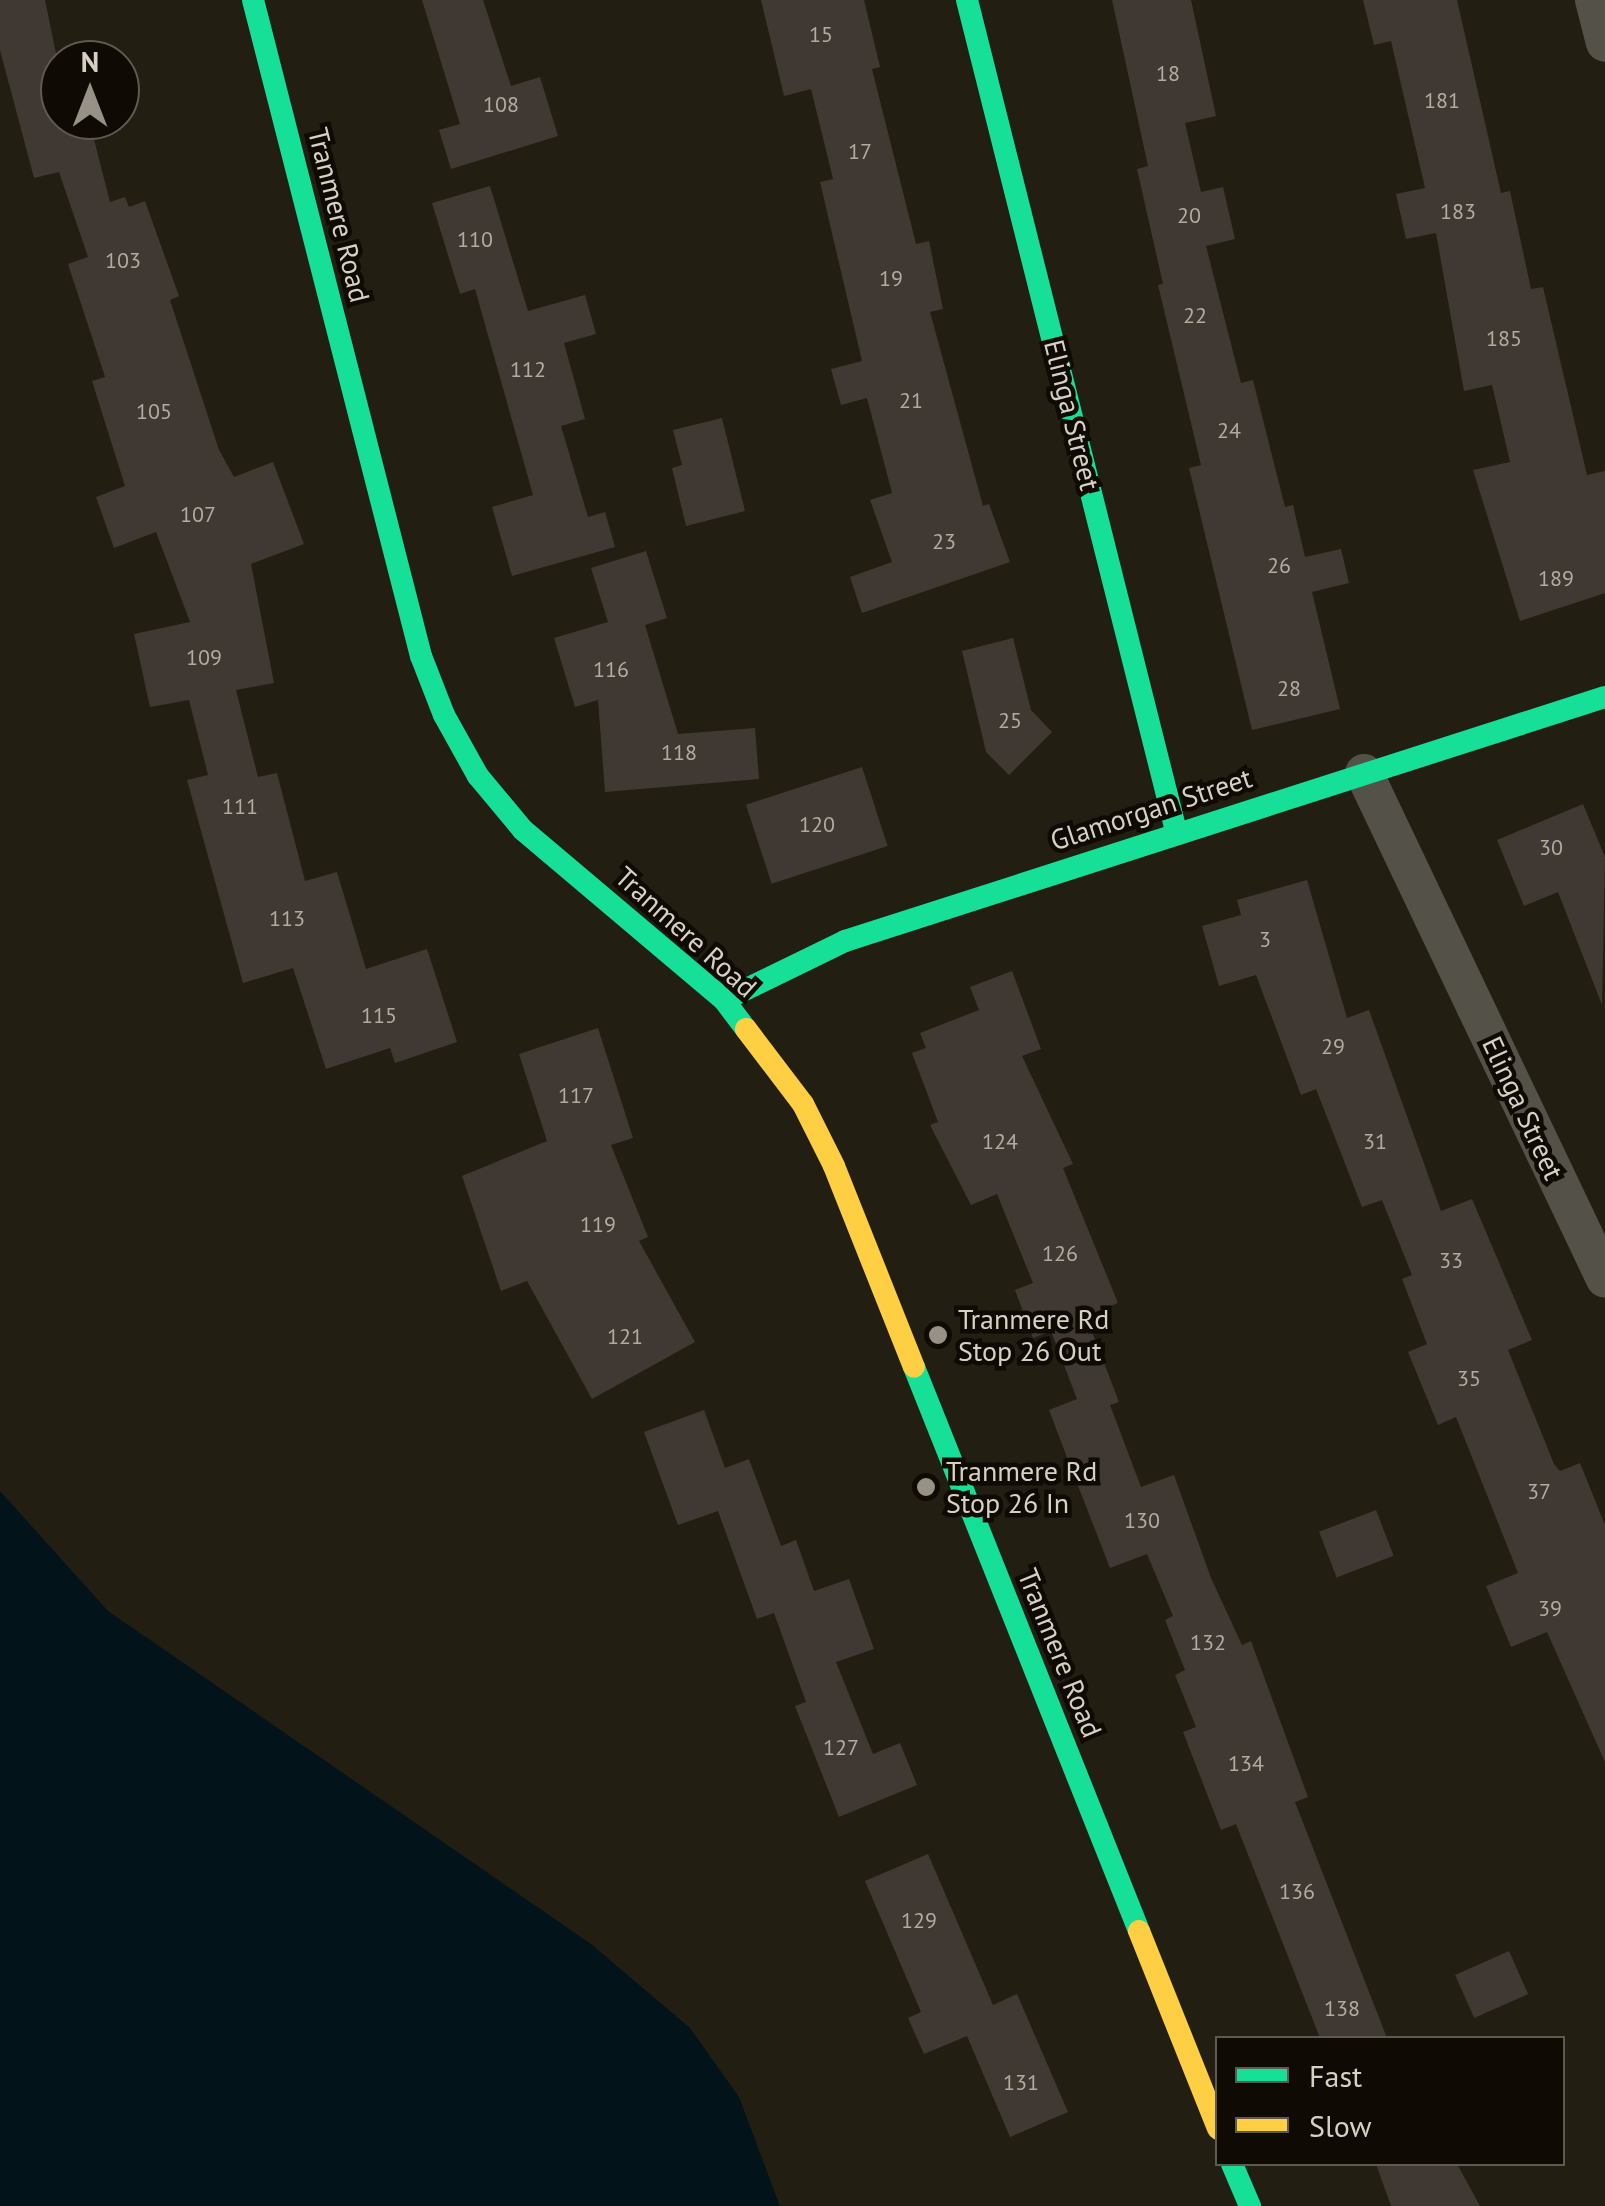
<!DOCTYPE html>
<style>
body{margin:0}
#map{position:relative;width:1605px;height:2206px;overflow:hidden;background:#231e12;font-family:"PT Sans",sans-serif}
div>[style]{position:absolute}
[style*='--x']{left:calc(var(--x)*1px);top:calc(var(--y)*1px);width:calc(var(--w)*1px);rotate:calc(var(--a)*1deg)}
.water>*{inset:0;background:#03131a}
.building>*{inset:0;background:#403832;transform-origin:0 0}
.street>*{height:38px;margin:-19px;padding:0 19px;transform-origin:19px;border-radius:19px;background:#545148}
.fast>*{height:22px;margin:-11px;padding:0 11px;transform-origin:11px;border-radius:11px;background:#16e098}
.slow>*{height:22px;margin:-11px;padding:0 11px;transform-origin:11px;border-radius:11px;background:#ffcf43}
.dots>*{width:28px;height:28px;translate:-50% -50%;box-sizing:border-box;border:5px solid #0f0b04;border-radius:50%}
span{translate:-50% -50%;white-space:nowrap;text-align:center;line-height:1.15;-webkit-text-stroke:9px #0f0b04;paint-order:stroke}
.number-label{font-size:22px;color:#b1aba0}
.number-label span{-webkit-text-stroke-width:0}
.street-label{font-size:28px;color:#d7d1c4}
.poi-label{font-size:28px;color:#d7d1c4}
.left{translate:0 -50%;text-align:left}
.legend{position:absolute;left:1215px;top:2036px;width:350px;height:130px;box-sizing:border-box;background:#0f0b04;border:2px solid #5f5a51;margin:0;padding:12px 18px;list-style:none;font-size:30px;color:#d7d1c4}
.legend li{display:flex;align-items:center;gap:20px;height:50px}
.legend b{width:50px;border:2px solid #5f5a51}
.north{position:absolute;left:40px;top:40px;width:100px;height:100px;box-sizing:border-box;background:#0f0b04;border:2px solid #5f5a51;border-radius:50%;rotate:0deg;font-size:28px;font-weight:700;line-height:40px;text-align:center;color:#d7d1c4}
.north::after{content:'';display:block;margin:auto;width:35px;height:45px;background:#989286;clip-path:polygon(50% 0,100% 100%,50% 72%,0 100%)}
</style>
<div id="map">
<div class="water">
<i style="clip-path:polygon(0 1491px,108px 1611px,591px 1944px,690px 2028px,739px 2097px,780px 2206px,0 2206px)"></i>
</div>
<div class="building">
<i style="clip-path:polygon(0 0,45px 0,60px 73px,60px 120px,89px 120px,110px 202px,125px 197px,129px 207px,145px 201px,179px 296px,170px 300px,219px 450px,234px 477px,273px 462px,304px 544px,251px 564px,274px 683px,236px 690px,258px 777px,277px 773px,305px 881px,337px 872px,366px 969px,427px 949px,457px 1042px,395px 1063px,390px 1048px,326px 1069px,293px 968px,243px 983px,187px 780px,208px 775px,189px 700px,150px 707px,134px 634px,190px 622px,156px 532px,114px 548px,96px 497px,125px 486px,92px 381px,105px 377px,68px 264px,88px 257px,59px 172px,34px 178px,0 50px)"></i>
<i style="clip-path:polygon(422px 0,483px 0,511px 86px,540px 77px,558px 136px,451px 169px,439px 130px,460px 124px)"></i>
<i style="clip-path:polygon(761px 0,864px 0,880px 67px,872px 69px,916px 244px,929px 241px,943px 309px,930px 312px,983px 506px,989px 504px,1010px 562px,862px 613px,850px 577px,892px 562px,870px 500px,892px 493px,867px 398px,841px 405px,831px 369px,862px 361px,820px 182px,833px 179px,811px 89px,784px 96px)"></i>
<i style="clip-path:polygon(1112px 0,1191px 0,1216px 116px,1185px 123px,1201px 192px,1223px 187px,1235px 239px,1206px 246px,1241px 383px,1253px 380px,1285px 507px,1293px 505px,1305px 557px,1341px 549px,1349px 583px,1312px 592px,1340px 709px,1252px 730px,1189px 468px,1201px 465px,1158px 285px,1163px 284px,1137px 169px,1148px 166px)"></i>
<i style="clip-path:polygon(1363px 0,1457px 0,1501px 193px,1510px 191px,1531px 289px,1543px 287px,1587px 475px,1605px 471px,1605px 593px,1520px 621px,1473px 470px,1510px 462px,1492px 385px,1464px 391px,1436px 233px,1406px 239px,1396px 194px,1425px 188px,1391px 41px,1374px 45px)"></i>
<i style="clip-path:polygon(490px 186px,528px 311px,585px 295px,596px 334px,564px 343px,585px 419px,561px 426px,588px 517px,605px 512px,615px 547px,512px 576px,492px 507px,533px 495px,475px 289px,460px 294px,432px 203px)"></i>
<i style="clip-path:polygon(722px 418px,745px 511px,686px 526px,672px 468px,682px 465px,673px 430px)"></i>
<i style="clip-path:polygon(646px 551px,667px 618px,645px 625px,678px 734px,755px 728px,759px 779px,605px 792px,598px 700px,575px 707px,554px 638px,608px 622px,591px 568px)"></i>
<i style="clip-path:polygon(1013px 638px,1031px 710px,1052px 732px,1009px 775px,986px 752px,962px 651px)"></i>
<i style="left:862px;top:767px;width:83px;height:122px;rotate:72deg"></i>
<i style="clip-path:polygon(1583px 804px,1605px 857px,1602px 1005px,1558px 892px,1524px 906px,1497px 840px)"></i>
<i style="clip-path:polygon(1307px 880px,1347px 1018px,1369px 1010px,1441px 1211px,1472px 1199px,1532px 1340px,1508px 1350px,1554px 1464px,1560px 1471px,1580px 1463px,1605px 1525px,1605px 1762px,1547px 1632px,1511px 1647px,1486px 1586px,1518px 1573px,1456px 1417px,1438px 1425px,1408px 1352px,1427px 1344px,1402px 1279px,1412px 1275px,1382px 1200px,1362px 1207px,1316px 1089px,1301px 1095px,1256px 975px,1219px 986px,1202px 926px,1241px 915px,1237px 900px)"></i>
<i style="clip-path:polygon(1012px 971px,1041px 1049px,1022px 1056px,1073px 1164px,1063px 1168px,1118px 1303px,1086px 1316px,1119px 1402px,1110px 1405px,1141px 1487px,1174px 1475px,1211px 1578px,1242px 1645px,1251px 1641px,1308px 1797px,1295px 1802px,1387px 2038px,1320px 2038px,1236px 1824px,1221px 1830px,1183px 1732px,1196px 1727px,1175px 1675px,1185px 1670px,1165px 1620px,1173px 1616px,1147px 1554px,1110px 1568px,1068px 1460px,1049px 1410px,1077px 1399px,1051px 1331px,1033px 1338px,1015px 1290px,1033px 1283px,997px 1194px,971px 1205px,930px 1125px,938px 1122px,912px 1053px,926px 1048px,920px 1033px,979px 1010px,970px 987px)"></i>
<i style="clip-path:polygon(598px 1028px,633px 1138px,611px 1145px,648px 1237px,639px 1241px,695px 1342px,592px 1399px,527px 1281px,501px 1291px,462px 1176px,547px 1141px,519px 1054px)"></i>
<i style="clip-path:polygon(704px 1410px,725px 1468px,749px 1459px,781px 1546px,796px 1540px,814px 1591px,849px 1579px,874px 1649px,836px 1662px,873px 1754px,900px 1743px,917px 1785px,839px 1817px,795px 1706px,806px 1702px,774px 1613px,757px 1619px,718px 1511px,678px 1525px,644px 1432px)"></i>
<i style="left:1376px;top:1510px;width:49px;height:61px;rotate:69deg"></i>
<i style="clip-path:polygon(928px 1854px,993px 2005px,1017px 1994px,1068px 2112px,1010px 2137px,967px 2036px,924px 2054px,908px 2018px,921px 2012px,865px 1881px)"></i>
<i style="left:1509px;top:1951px;width:47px;height:59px;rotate:66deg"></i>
<i style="clip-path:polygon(1376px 2164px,1457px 2164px,1480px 2206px,1391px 2206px)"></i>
</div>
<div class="street">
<i style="--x:1594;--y:0;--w:44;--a:75.7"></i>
<i style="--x:1364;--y:773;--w:560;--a:64.53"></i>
</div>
<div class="fast">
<i style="--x:253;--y:0;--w:677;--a:75.64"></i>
<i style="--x:421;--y:656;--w:63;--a:68.7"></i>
<i style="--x:444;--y:715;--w:70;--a:60.9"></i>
<i style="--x:478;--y:776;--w:70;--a:50.2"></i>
<i style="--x:523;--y:830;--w:263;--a:40.2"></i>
<i style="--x:724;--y:1000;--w:36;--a:53"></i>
<i style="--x:967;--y:0;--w:857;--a:75.88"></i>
<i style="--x:724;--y:1000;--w:135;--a:-26"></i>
<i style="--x:845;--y:941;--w:798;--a:-17.8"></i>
<i style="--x:914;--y:1367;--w:607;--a:68.25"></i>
<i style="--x:1232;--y:2164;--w:46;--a:66.8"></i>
</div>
<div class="slow">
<i style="--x:746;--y:1029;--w:94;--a:52.8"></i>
<i style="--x:803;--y:1104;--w:69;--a:63.4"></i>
<i style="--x:834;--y:1166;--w:216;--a:68.3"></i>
<i style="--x:1139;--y:1931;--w:213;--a:68.2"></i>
</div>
<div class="dots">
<i style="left:938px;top:1335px;background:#989286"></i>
<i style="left:926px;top:1487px;background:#989286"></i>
</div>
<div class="number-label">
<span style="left:821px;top:35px">15</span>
<span style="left:1168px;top:74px">18</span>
<span style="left:1442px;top:101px">181</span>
<span style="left:501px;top:105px">108</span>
<span style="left:860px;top:152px">17</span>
<span style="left:1458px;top:212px">183</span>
<span style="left:1189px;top:216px">20</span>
<span style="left:475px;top:240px">110</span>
<span style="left:123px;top:261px">103</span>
<span style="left:891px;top:279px">19</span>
<span style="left:1195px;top:316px">22</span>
<span style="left:1504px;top:339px">185</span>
<span style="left:528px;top:370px">112</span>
<span style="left:911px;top:401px">21</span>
<span style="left:154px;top:412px">105</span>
<span style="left:1229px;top:431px">24</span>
<span style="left:198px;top:515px">107</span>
<span style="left:944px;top:542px">23</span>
<span style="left:1279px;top:566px">26</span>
<span style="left:1556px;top:579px">189</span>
<span style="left:204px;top:658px">109</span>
<span style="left:611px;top:670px">116</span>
<span style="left:1289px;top:689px">28</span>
<span style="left:1010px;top:721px">25</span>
<span style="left:679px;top:753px">118</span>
<span style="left:240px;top:807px">111</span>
<span style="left:817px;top:825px">120</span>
<span style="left:1551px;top:848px">30</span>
<span style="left:287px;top:919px">113</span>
<span style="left:1265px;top:940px">3</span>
<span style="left:379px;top:1016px">115</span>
<span style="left:1333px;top:1047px">29</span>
<span style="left:576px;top:1096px">117</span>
<span style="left:1000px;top:1142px">124</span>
<span style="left:1375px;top:1142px">31</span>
<span style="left:598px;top:1225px">119</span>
<span style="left:1060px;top:1254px">126</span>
<span style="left:1451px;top:1261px">33</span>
<span style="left:625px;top:1337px">121</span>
<span style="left:1469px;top:1379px">35</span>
<span style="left:1539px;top:1492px">37</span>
<span style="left:1142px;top:1521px">130</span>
<span style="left:1550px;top:1609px">39</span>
<span style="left:1208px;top:1643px">132</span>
<span style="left:841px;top:1748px">127</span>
<span style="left:1246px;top:1764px">134</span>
<span style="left:1297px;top:1892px">136</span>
<span style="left:919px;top:1921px">129</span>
<span style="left:1342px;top:2009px">138</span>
<span style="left:1021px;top:2083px">131</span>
</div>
<div class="street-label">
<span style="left:339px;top:215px;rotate:76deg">Tranmere Road</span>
<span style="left:1072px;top:415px;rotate:76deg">Elinga Street</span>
<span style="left:1151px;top:809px;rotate:-18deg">Glamorgan Street</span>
<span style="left:686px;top:932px;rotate:42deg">Tranmere Road</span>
<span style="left:1523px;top:1108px;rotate:65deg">Elinga Street</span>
<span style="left:1060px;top:1653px;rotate:68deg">Tranmere Road</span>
</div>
<div class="poi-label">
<span class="left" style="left:958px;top:1335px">Tranmere Rd<br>Stop 26 Out</span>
<span class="left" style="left:946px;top:1487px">Tranmere Rd<br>Stop 26 In</span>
</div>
<ul class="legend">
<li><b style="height:12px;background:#16e098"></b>Fast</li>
<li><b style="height:12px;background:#ffcf43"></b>Slow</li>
</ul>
<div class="north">N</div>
</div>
